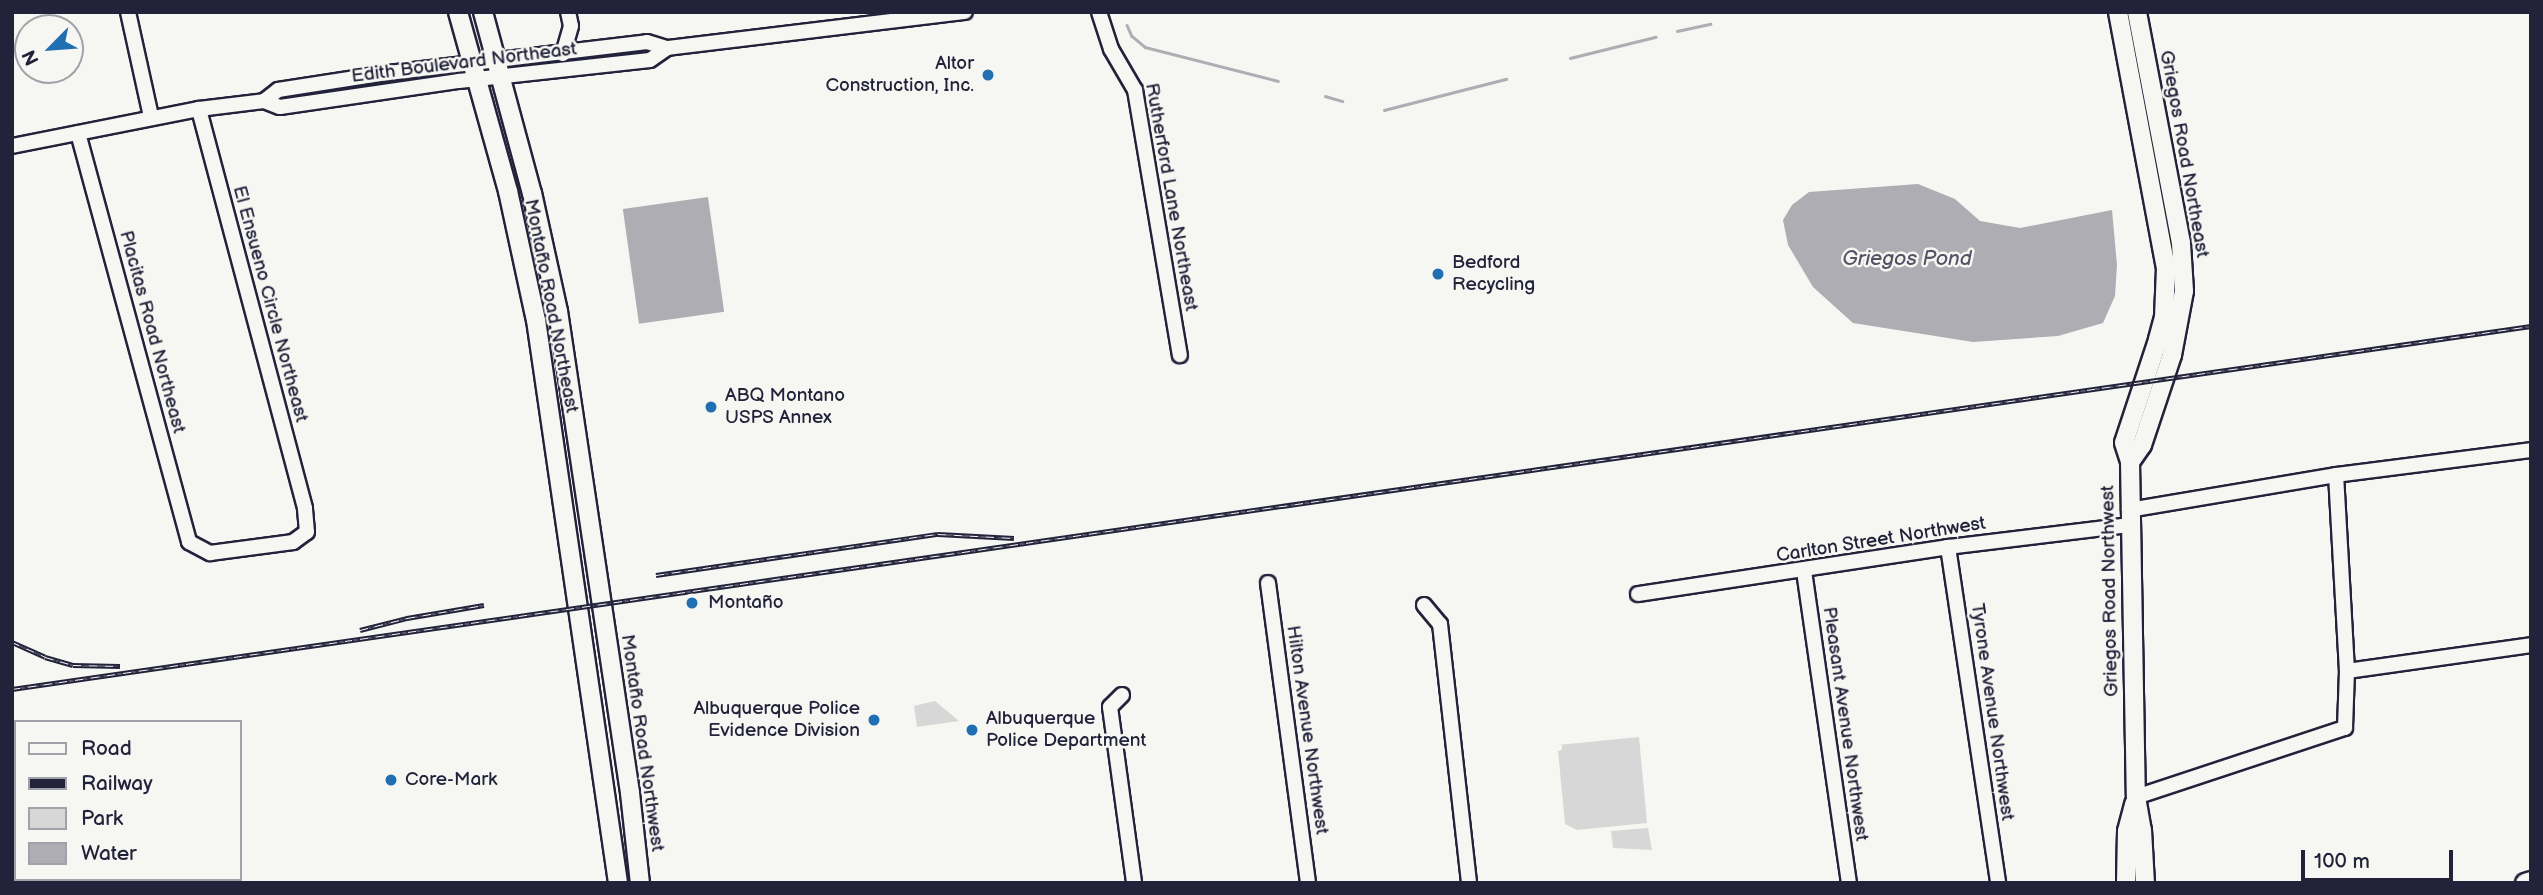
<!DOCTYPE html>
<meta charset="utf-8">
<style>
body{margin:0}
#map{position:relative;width:2543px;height:895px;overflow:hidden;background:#f6f6f2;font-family:"Balsamiq Sans",sans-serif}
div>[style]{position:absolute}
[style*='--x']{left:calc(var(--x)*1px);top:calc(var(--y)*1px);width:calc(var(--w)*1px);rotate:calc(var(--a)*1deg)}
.green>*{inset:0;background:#d7d7d7}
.water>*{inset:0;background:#adadb3;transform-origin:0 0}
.stream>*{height:2.5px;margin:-1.25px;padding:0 1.25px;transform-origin:1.25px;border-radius:1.25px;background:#adadb3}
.roads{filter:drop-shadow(2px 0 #22223b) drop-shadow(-2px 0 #22223b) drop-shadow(0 2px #22223b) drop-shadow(0 -2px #22223b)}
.minor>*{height:14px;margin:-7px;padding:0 7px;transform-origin:7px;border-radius:7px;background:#f6f6f2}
.major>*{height:18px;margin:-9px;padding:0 9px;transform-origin:9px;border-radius:9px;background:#f6f6f2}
.rail>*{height:5px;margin-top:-2.5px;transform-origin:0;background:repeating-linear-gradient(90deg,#f6f6f2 0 8px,#22223b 0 16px);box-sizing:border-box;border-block:2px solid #22223b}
.dots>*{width:19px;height:19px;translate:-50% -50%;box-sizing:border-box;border:4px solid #f6f6f2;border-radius:50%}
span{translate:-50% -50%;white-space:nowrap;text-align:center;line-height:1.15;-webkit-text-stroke:5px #f6f6f2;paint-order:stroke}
.street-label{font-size:19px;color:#22223b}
.poi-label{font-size:19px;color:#22223b}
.right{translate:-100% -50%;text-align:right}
.left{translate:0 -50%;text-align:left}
.water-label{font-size:21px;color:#535365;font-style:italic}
.frame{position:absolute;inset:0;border:14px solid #22223b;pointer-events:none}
.legend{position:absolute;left:14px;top:720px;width:228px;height:161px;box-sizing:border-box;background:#f6f6f2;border:2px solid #a1a1a9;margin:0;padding:9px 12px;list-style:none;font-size:21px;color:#22223b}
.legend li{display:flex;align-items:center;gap:14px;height:35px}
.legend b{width:35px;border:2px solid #a1a1a9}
.north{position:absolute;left:14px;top:14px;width:70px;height:70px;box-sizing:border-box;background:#f6f6f2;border:2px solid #a1a1a9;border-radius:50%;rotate:245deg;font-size:19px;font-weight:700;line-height:28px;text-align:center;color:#22223b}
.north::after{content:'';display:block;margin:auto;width:24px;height:32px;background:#1f6fb2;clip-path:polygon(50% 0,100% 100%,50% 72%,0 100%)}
.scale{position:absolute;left:2301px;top:850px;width:152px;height:32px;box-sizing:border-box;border:4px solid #22223b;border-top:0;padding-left:9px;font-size:21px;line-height:24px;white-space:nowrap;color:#22223b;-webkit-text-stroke:5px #f6f6f2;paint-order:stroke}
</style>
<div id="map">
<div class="green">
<i style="clip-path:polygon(935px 701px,959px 721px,917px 727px,914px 706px)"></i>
<i style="clip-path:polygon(1639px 737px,1647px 823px,1577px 830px,1565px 824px,1558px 751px,1562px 750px,1562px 745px,1558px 745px)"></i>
<i style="clip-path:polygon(1648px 828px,1652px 850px,1613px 848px,1611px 831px)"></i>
</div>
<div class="water">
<i style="clip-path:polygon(1918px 184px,1955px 199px,1980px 221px,2020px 228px,2112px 210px,2117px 265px,2115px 296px,2103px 323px,2058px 336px,1973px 342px,1853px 323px,1813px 287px,1788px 245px,1783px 220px,1792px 205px,1809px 192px)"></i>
<i style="left:708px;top:197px;width:116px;height:86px;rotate:82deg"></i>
</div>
<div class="stream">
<i style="--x:1127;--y:25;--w:12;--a:66"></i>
<i style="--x:1132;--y:36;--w:17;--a:40"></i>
<i style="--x:1145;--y:47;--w:137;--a:14.3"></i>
<i style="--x:1677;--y:31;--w:34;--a:-12"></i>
<i style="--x:1570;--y:58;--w:88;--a:-13.9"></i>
<i style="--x:1325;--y:96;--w:18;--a:16"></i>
<i style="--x:1384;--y:110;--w:126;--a:-14.3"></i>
</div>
<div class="roads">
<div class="minor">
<i style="--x:128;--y:12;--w:107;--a:77.6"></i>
<i style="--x:1099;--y:12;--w:39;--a:72"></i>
<i style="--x:1111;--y:49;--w:48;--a:59.7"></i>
<i style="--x:1135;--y:90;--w:269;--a:80.4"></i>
<i style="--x:563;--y:54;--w:29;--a:-74"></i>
<i style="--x:571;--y:26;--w:14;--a:-102"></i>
<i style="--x:264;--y:101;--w:18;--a:-38"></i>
<i style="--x:278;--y:90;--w:103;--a:-8.9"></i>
<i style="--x:380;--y:74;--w:269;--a:-6.8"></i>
<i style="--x:647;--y:42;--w:21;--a:17"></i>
<i style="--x:667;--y:48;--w:300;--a:-6.9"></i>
<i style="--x:78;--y:133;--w:424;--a:74.8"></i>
<i style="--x:189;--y:542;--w:24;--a:28"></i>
<i style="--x:210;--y:553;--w:84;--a:-7.5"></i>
<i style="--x:293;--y:542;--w:17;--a:-36"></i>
<i style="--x:307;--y:532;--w:24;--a:-95"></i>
<i style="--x:305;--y:508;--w:413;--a:-104.9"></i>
<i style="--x:12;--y:146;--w:191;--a:-11.2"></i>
<i style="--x:199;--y:109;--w:65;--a:-7"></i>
<i style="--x:264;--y:101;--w:17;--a:21"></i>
<i style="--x:280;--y:107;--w:181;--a:-8.3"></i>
<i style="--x:459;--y:81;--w:192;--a:-6.3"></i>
<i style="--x:650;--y:60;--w:21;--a:-35"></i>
<i style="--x:2129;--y:510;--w:210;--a:-9.6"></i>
<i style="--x:2336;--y:475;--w:197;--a:-7.3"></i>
<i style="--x:1948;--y:547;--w:340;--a:81.5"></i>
<i style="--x:1804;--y:571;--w:315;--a:81.8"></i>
<i style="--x:1268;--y:583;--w:303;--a:82.4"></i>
<i style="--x:1638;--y:594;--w:314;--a:-8.6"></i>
<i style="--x:1948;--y:547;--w:183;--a:-6.9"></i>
<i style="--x:1424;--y:605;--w:25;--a:50"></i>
<i style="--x:1440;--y:624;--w:261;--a:83.6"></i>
<i style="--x:2347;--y:671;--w:186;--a:-8"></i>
<i style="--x:1122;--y:695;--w:17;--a:135"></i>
<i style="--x:1110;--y:707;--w:178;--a:82.2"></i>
<i style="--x:12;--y:792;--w:4;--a:-14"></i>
<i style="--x:2136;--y:797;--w:220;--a:-18.3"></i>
<i style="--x:2345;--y:728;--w:57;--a:-88"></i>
<i style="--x:2347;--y:671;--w:196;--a:-93.2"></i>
<i style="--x:210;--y:879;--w:4;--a:76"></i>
</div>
<div class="major">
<i style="--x:458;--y:12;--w:186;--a:74.4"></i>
<i style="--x:508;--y:191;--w:132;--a:77.8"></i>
<i style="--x:536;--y:320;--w:569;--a:81.71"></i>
<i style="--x:483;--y:12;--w:188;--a:74.9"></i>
<i style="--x:532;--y:193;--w:121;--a:77.6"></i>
<i style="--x:558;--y:311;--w:487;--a:81.5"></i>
<i style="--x:630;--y:793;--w:91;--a:83.7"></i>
<i style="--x:2118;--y:12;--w:260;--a:79.4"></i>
<i style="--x:2166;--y:268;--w:49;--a:92.3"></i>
<i style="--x:2164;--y:317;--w:24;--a:105"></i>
<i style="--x:2158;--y:340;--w:108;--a:108.3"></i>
<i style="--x:2124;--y:443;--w:20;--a:72"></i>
<i style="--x:2130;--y:462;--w:335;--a:89"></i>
<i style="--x:2136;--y:797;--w:34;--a:80"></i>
<i style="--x:2142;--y:830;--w:53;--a:86.8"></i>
<i style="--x:2130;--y:462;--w:21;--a:-55"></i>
<i style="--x:2142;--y:445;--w:95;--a:-71.6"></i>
<i style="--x:2172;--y:355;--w:65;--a:-79.4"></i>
<i style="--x:2184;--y:291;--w:48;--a:-93.6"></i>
<i style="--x:2181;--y:243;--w:235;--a:-100.8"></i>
<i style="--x:2126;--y:883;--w:52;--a:-88.9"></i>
<i style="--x:2127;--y:831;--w:28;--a:-75"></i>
<i style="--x:2525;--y:883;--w:6;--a:-18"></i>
</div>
</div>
<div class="rail">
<i style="--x:656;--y:575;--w:285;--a:-8.3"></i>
<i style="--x:938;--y:534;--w:76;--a:3"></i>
<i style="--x:360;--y:630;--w:49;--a:-14.3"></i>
<i style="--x:407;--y:618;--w:78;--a:-9.6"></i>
<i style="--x:12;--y:642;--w:36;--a:24"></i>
<i style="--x:45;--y:657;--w:29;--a:16"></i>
<i style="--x:73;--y:665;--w:47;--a:1.2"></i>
<i style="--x:12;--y:689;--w:2545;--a:-8.2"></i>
</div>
<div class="dots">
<i style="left:988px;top:75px;background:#1f6fb2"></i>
<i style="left:1438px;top:274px;background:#1f6fb2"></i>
<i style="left:711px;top:407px;background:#1f6fb2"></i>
<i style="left:692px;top:603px;background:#1f6fb2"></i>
<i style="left:874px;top:720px;background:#1f6fb2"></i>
<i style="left:972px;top:730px;background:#1f6fb2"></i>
<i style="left:391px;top:780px;background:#1f6fb2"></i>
</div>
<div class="street-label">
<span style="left:464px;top:63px;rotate:-7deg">Edith Boulevard Northeast</span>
<span style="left:2184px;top:154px;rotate:80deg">Griegos Road Northeast</span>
<span style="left:1171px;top:197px;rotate:80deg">Rutherford Lane Northeast</span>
<span style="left:270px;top:304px;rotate:75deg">El Ensueno Circle Northeast</span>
<span style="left:551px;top:306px;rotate:79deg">Montaño Road Northeast</span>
<span style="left:152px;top:332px;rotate:75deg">Placitas Road Northeast</span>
<span style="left:1881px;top:540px;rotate:-9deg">Carlton Street Northwest</span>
<span style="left:2110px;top:591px;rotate:-91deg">Griegos Road Northwest</span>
<span style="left:1992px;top:712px;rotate:82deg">Tyrone Avenue Northwest</span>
<span style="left:1845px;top:724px;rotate:82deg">Pleasant Avenue Northwest</span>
<span style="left:1307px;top:730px;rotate:82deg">Hilton Avenue Northwest</span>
<span style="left:642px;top:743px;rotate:82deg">Montaño Road Northwest</span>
</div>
<div class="poi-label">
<span class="right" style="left:974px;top:75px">Altor<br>Construction, Inc.</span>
<span class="left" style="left:1452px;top:274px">Bedford<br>Recycling</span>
<span class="left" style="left:725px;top:407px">ABQ Montano<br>USPS Annex</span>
<span class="left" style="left:708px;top:603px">Montaño</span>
<span class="right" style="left:860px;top:720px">Albuquerque Police<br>Evidence Division</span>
<span class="left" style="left:986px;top:730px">Albuquerque<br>Police Department</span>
<span class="left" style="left:405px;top:780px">Core-Mark</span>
</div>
<div class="water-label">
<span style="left:1907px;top:259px">Griegos Pond</span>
</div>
<div class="frame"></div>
<ul class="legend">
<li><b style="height:9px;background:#f6f6f2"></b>Road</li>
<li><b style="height:9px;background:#22223b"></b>Railway</li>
<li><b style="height:19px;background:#d7d7d7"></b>Park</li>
<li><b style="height:19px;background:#adadb3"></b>Water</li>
</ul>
<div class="north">N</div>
<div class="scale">100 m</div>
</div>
